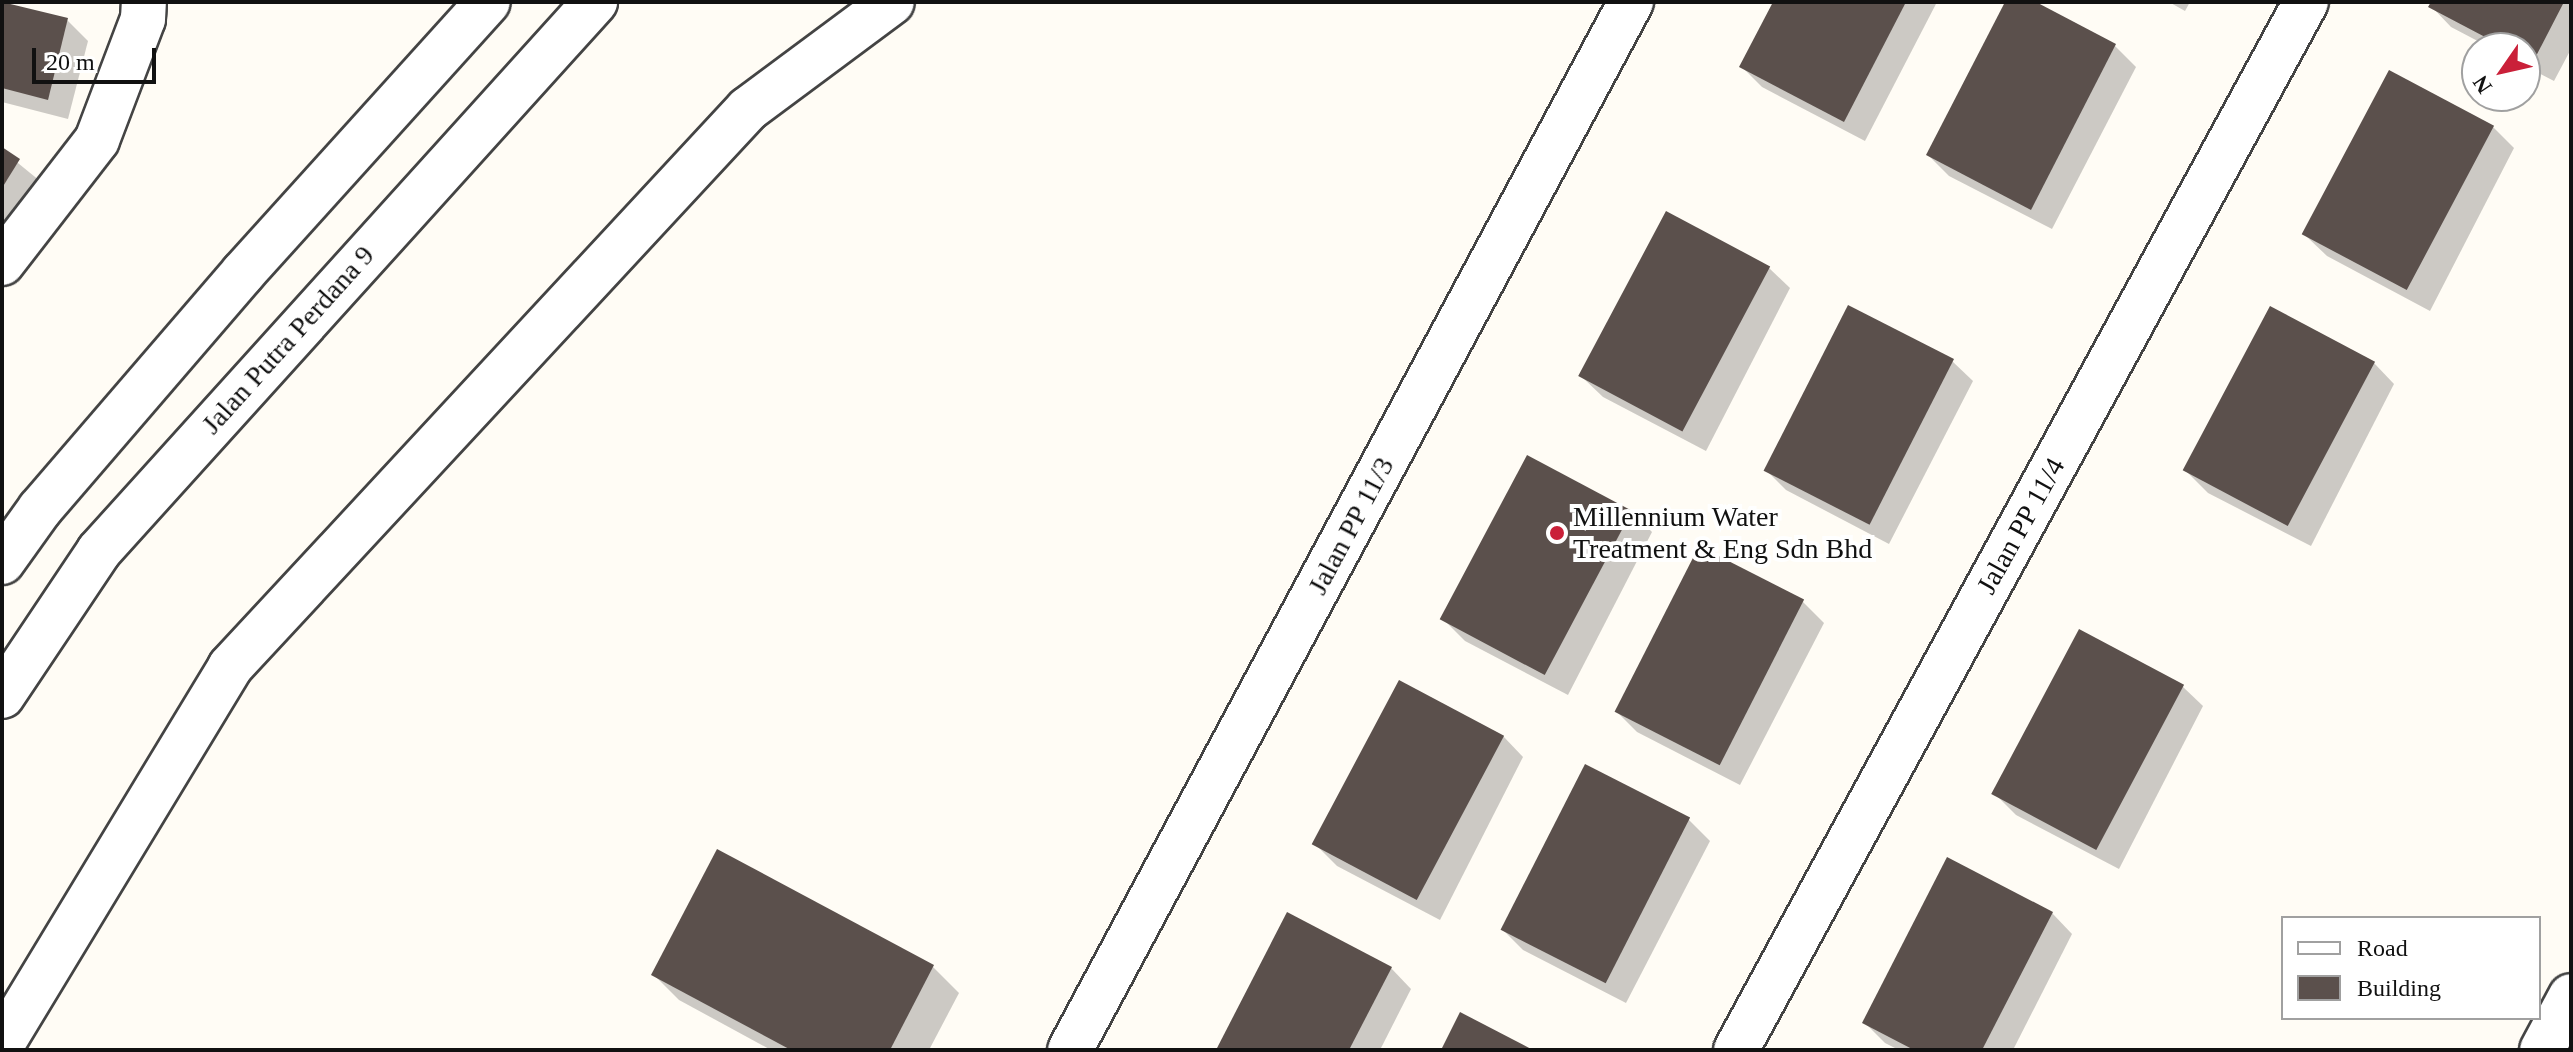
<!DOCTYPE html>
<style>
body{margin:0}
#map{position:relative;width:2573px;height:1052px;overflow:hidden;background:#fffcf5;font-family:"Times New Roman",serif}
div>[style]{position:absolute}
[style*='--x']{left:calc(var(--x)*1px);top:calc(var(--y)*1px);width:calc(var(--w)*1px);rotate:calc(var(--a)*1deg)}
.shadow>*{inset:0;background:#0003}
.building>*{inset:0;background:#5b504c;transform-origin:0 0}
.roads{filter:drop-shadow(2px 0 #444) drop-shadow(-2px 0 #444) drop-shadow(0 2px #444) drop-shadow(0 -2px #444)}
.minor>*{height:44px;margin:-22px;padding:0 22px;transform-origin:22px;border-radius:22px;background:#fff}
.dots>*{width:22px;height:22px;translate:-50% -50%;box-sizing:border-box;border:4px solid #fff;border-radius:50%}
span{translate:-50% -50%;white-space:nowrap;text-align:center;line-height:1.15;-webkit-text-stroke:8px #fff;paint-order:stroke}
.street-label{font-size:28px;color:#111}
.poi-label{font-size:28px;color:#111}
.left{translate:0 -50%;text-align:left}
.frame{position:absolute;inset:0;border:4px solid #111;pointer-events:none}
.legend{position:absolute;left:2281px;top:916px;width:260px;height:104px;box-sizing:border-box;background:#fff;border:2px solid #a0a0a0;margin:0;padding:10px 14px;list-style:none;font-size:24px;color:#111}
.legend li{display:flex;align-items:center;gap:16px;height:40px}
.legend b{width:40px;border:2px solid #a0a0a0}
.north{position:absolute;left:2461px;top:32px;width:80px;height:80px;box-sizing:border-box;background:#fff;border:2px solid #a0a0a0;border-radius:50%;rotate:236deg;font-size:22px;font-weight:700;line-height:32px;text-align:center;color:#111}
.north::after{content:'';display:block;margin:auto;width:28px;height:36px;background:#ca2039;clip-path:polygon(50% 0,100% 100%,50% 72%,0 100%)}
.scale{position:absolute;left:32px;top:48px;width:124px;height:36px;box-sizing:border-box;border:4px solid #111;border-top:0;padding-left:10px;font-size:24px;line-height:28px;white-space:nowrap;color:#111;-webkit-text-stroke:6px #fff;paint-order:stroke}
</style>
<div id="map">
<div class="shadow">
<i style="clip-path:polygon(1775px 2px,1937px 2px,1865px 141px,1762px 87px,1742px 67px)"></i>
<i style="clip-path:polygon(2007px 2px,2031px 2px,2115px 46px,2136px 67px,2052px 229px,1949px 176px,1928px 155px)"></i>
<i style="clip-path:polygon(2169px 2px,2190px 2px,2185px 11px)"></i>
<i style="clip-path:polygon(2433px 2px,2571px 2px,2571px 49px,2554px 81px,2525px 66px,2525px 48px,2491px 48px,2451px 27px,2431px 6px)"></i>
<i style="clip-path:polygon(2px 3px,67px 20px,88px 41px,68px 119px,2px 102px)"></i>
<i style="clip-path:polygon(2493px 127px,2514px 148px,2430px 311px,2327px 256px,2306px 236px)"></i>
<i style="clip-path:polygon(2px 150px,40px 181px,2px 240px)"></i>
<i style="clip-path:polygon(1769px 268px,1790px 288px,1706px 451px,1603px 397px,1582px 377px)"></i>
<i style="clip-path:polygon(1952px 361px,1973px 381px,1889px 544px,1786px 490px,1766px 470px)"></i>
<i style="clip-path:polygon(2374px 363px,2394px 384px,2311px 546px,2208px 493px,2187px 472px)"></i>
<i style="clip-path:polygon(1631px 511px,1652px 532px,1568px 695px,1465px 641px,1444px 620px)"></i>
<i style="clip-path:polygon(1803px 602px,1824px 623px,1740px 785px,1637px 732px,1616px 711px)"></i>
<i style="clip-path:polygon(2182px 686px,2203px 706px,2119px 869px,2016px 815px,1996px 795px)"></i>
<i style="clip-path:polygon(1503px 736px,1523px 757px,1440px 920px,1337px 866px,1316px 845px)"></i>
<i style="clip-path:polygon(1586px 766px,1689px 820px,1710px 841px,1626px 1003px,1523px 950px,1502px 929px)"></i>
<i style="clip-path:polygon(718px 852px,933px 967px,959px 993px,929px 1050px,771px 1050px,679px 1000px,653px 974px)"></i>
<i style="clip-path:polygon(2052px 913px,2072px 934px,2013px 1050px,1899px 1050px,1885px 1043px,1864px 1022px)"></i>
<i style="clip-path:polygon(1391px 968px,1411px 989px,1380px 1050px,1218px 1050px)"></i>
</div>
<div class="building">
<i style="clip-path:polygon(2px 2px,68px 18px,48px 100px,2px 88px)"></i>
<i style="clip-path:polygon(1773px 2px,1906px 2px,1844px 122px,1739px 67px)"></i>
<i style="clip-path:polygon(2005px 2px,2036px 2px,2116px 44px,2031px 210px,1926px 155px)"></i>
<i style="clip-path:polygon(2431px 2px,2564px 2px,2533px 62px,2525px 58px,2525px 48px,2506px 48px,2428px 7px)"></i>
<i style="left:2389px;top:70px;width:119px;height:186px;rotate:28deg"></i>
<i style="clip-path:polygon(2px 147px,20px 159px,2px 188px)"></i>
<i style="left:1666px;top:211px;width:118px;height:187px;rotate:28deg"></i>
<i style="left:1848px;top:305px;width:119px;height:186px;rotate:27deg"></i>
<i style="left:2270px;top:306px;width:119px;height:186px;rotate:28deg"></i>
<i style="left:1527px;top:455px;width:119px;height:186px;rotate:28deg"></i>
<i style="left:1699px;top:546px;width:118px;height:186px;rotate:27deg"></i>
<i style="left:2079px;top:629px;width:119px;height:187px;rotate:28deg"></i>
<i style="left:1399px;top:680px;width:119px;height:186px;rotate:28deg"></i>
<i style="left:1585px;top:764px;width:118px;height:186px;rotate:27deg"></i>
<i style="clip-path:polygon(717px 849px,934px 965px,890px 1050px,791px 1050px,651px 975px)"></i>
<i style="clip-path:polygon(1947px 857px,2053px 912px,1982px 1050px,1914px 1050px,1862px 1023px)"></i>
<i style="clip-path:polygon(1287px 912px,1392px 967px,1349px 1050px,1216px 1050px)"></i>
<i style="clip-path:polygon(1460px 1012px,1533px 1050px,1441px 1050px)"></i>
</div>
<div class="roads">
<div class="minor">
<i style="--x:2;--y:263;--w:155;--a:-52.3"></i>
<i style="--x:97;--y:140;--w:129;--a:-69.2"></i>
<i style="--x:143;--y:19;--w:17;--a:-87"></i>
<i style="--x:2;--y:562;--w:65;--a:-54.4"></i>
<i style="--x:40;--y:509;--w:311;--a:-49.3"></i>
<i style="--x:243;--y:273;--w:365;--a:-47.9"></i>
<i style="--x:2;--y:696;--w:174;--a:-56.2"></i>
<i style="--x:99;--y:551;--w:740;--a:-47.9"></i>
<i style="--x:2;--y:1044;--w:441;--a:-58.8"></i>
<i style="--x:230;--y:667;--w:761;--a:-47.13"></i>
<i style="--x:748;--y:109;--w:179;--a:-36.6"></i>
<i style="--x:1070;--y:1050;--w:1189;--a:-61.84"></i>
<i style="--x:1736;--y:1050;--w:1193;--a:-61.46"></i>
<i style="--x:2542;--y:1050;--w:61;--a:-61.8"></i>
</div>
</div>
<div class="dots">
<i style="left:1557px;top:533px;background:#ca2039"></i>
</div>
<div class="street-label">
<span style="left:288px;top:340px;rotate:-48deg">Jalan Putra Perdana 9</span>
<span style="left:1351px;top:526px;rotate:-62deg">Jalan PP 11/3</span>
<span style="left:2021px;top:526px;rotate:-61deg">Jalan PP 11/4</span>
</div>
<div class="poi-label">
<span class="left" style="left:1573px;top:533px">Millennium Water<br>Treatment &amp; Eng Sdn Bhd</span>
</div>
<div class="frame"></div>
<ul class="legend">
<li><b style="height:10px;background:#fff"></b>Road</li>
<li><b style="height:22px;background:#5b504c"></b>Building</li>
</ul>
<div class="north">N</div>
<div class="scale">20 m</div>
</div>
